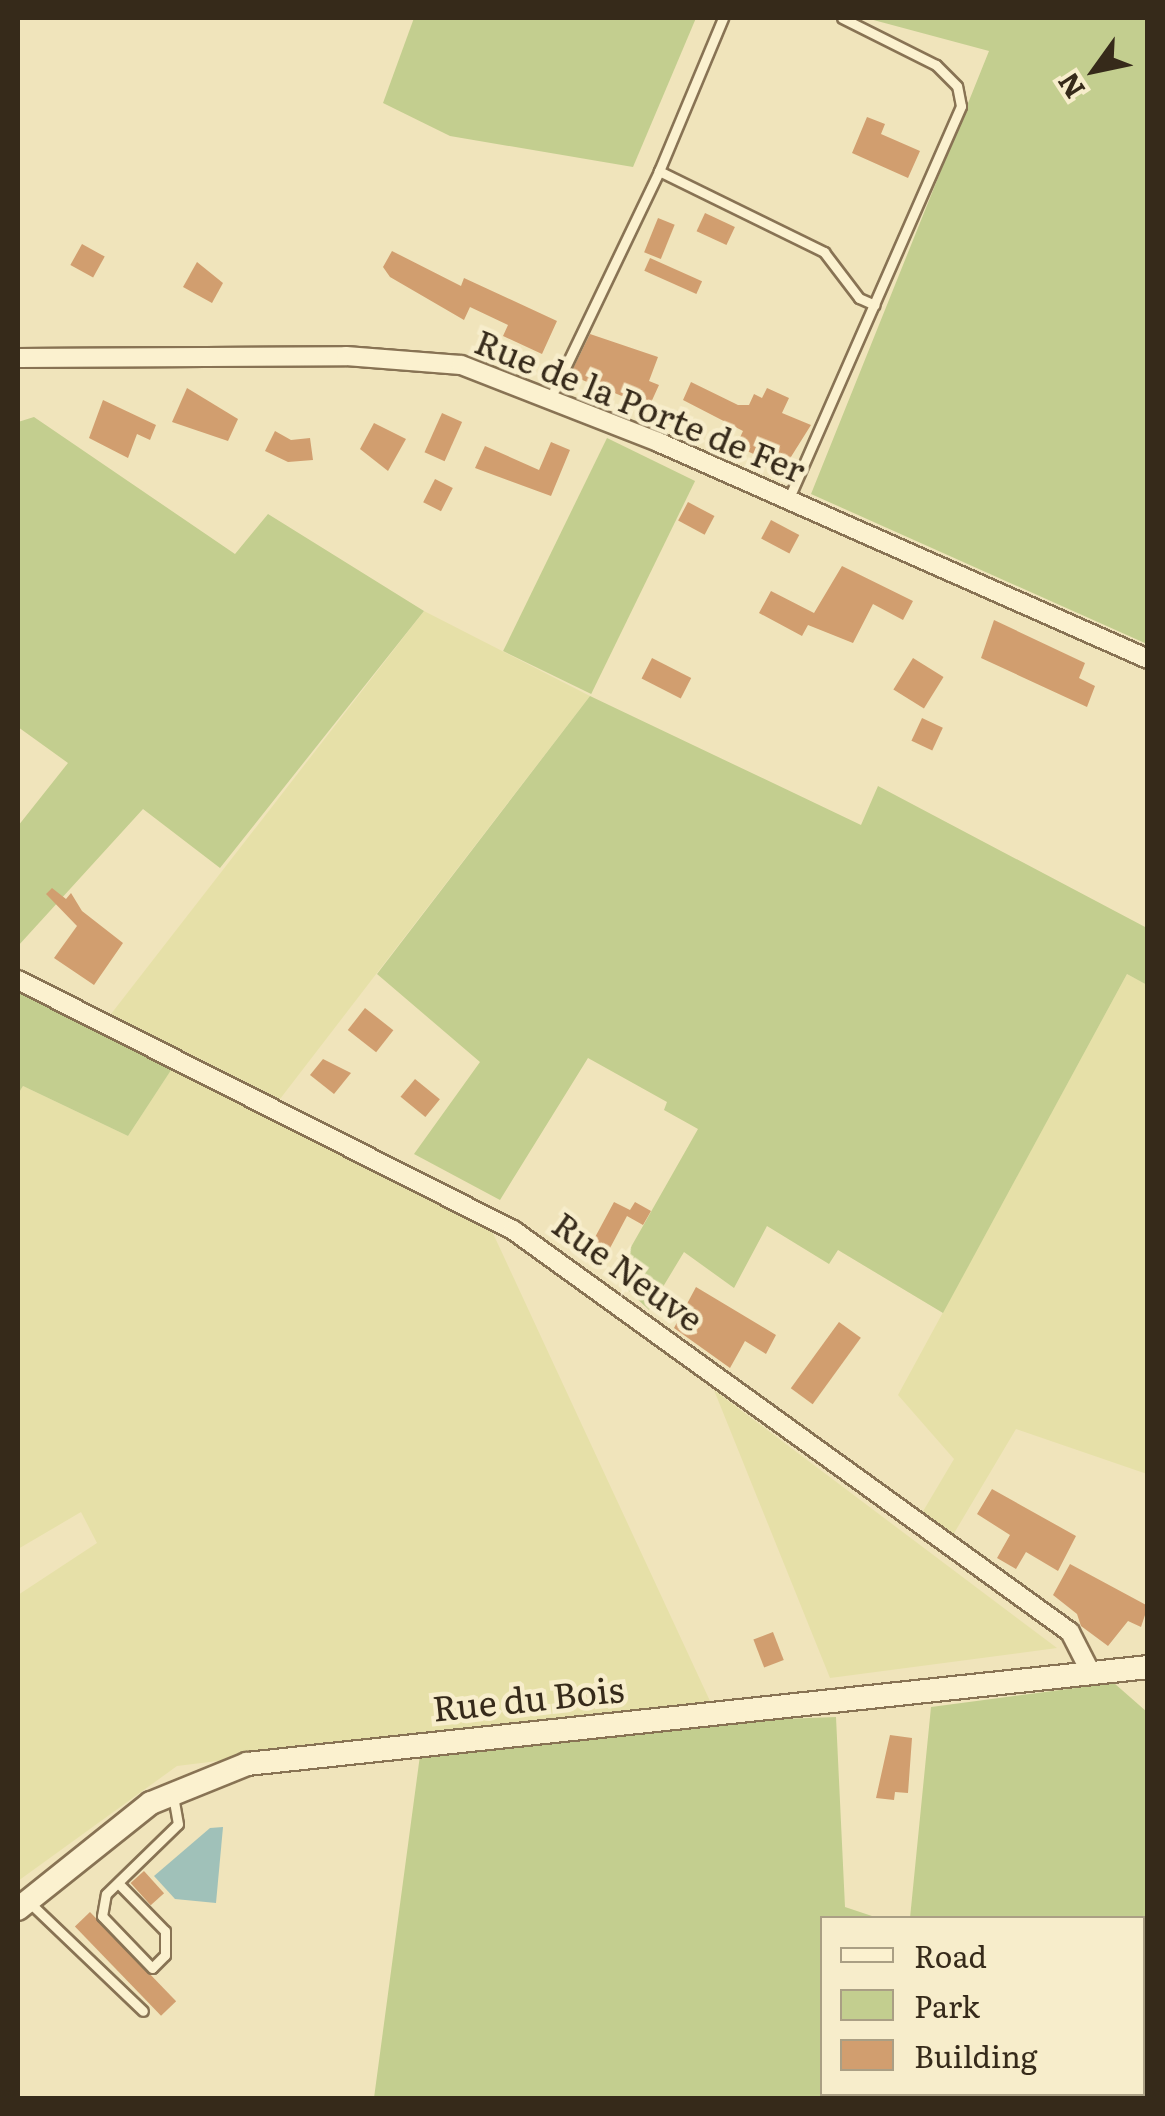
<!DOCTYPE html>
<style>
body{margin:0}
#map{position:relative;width:1165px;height:2116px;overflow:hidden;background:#f0e4bb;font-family:Literata,serif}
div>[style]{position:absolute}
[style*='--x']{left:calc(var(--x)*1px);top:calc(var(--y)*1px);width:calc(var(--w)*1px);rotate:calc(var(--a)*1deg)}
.farmland>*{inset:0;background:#e6e0a8}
.green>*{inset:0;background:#c3ce8f;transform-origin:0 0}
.water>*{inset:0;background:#a0c1b9}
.building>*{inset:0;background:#d19e6f;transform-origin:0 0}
.roads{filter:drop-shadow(2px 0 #887354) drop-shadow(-2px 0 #887354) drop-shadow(0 2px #887354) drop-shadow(0 -2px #887354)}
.service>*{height:9px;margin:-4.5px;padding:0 4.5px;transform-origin:4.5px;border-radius:4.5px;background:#fbf1cf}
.minor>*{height:18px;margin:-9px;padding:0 9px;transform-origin:9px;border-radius:9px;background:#fbf1cf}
.tertiary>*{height:22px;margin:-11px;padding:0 11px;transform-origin:11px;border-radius:11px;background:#fbf1cf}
span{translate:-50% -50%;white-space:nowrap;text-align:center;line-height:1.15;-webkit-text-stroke:9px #f7edcb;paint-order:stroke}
.street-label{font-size:35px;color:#362a1a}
.frame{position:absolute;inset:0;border:20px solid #362a1a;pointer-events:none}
.legend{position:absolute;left:820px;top:1916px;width:325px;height:180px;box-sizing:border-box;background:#f7edcb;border:2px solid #aa9f84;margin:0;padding:12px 18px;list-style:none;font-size:30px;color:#362a1a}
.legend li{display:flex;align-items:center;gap:20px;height:50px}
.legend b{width:50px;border:2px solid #aa9f84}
.north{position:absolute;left:1045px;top:20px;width:100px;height:100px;-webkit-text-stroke:8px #f7edcb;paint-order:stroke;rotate:237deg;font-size:28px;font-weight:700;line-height:40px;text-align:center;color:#362a1a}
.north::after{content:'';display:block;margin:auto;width:35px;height:45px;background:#362a1a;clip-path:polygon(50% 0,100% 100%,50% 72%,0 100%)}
</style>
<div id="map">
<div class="farmland">
<i style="clip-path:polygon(424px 611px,590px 696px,280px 1099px,111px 1014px)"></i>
<i style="clip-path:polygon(1127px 974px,1147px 985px,1147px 1474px,1016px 1429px,953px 1535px,922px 1513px,954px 1459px,898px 1395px)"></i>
<i style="clip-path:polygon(172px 1068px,491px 1229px,710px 1701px,177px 1766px,18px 1881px,18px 1595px,97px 1543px,81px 1512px,18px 1549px,18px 1094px,23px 1086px,128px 1136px)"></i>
<i style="clip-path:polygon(714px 1390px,1057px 1648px,830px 1678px)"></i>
</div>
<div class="green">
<i style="clip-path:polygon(414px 18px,696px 18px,633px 167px,450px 136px,383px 103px)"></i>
<i style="clip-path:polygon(866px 18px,1147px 18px,1147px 644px,811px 494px,989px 51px)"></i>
<i style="clip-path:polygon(34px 417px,235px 554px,268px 514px,424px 611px,220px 868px,143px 809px,18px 946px,18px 826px,68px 763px,18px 727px,18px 422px)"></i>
<i style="left:607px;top:438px;width:98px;height:237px;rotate:26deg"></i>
<i style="clip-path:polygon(590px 696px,861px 825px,878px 786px,1147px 928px,1147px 985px,1127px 974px,943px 1313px,838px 1250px,829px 1264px,767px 1226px,734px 1288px,684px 1252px,649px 1310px,614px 1277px,698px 1129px,664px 1110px,667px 1102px,588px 1058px,500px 1200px,414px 1154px,480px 1062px,377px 974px)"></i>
<i style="clip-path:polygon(18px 984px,175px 1064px,128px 1136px,23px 1086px,18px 1094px)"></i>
<i style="clip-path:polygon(1114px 1683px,1147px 1712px,1147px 2098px,374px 2098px,423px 1733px,836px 1717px,845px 1907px,878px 1918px,822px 1918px,822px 2094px,1142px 2094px,1142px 1918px,910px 1918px,931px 1707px)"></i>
</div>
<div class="water">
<i style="clip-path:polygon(223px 1827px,216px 1903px,175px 1899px,154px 1876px,210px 1828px)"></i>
</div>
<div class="building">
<i style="clip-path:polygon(867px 117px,885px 124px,881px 134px,920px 151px,908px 178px,852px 153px)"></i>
<i style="left:705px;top:213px;width:33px;height:20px;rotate:25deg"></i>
<i style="left:658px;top:218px;width:18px;height:37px;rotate:22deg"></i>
<i style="left:82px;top:244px;width:26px;height:24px;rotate:29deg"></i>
<i style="clip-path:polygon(392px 251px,461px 286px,464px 278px,557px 321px,542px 354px,503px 336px,508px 325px,470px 307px,464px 320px,390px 277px,383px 267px)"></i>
<i style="left:650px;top:258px;width:57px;height:14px;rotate:24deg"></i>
<i style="clip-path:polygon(197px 262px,223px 283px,212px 303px,183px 287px)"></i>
<i style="clip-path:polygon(590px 334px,658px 357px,649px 381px,659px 385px,649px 407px,570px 375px)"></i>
<i style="clip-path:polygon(691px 382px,738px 405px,749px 405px,754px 394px,762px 398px,767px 388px,789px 398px,782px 413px,811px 425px,784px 468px,736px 446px,743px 431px,683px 400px)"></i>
<i style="clip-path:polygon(187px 388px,238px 419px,228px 441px,172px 422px)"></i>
<i style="clip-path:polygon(103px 400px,156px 425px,150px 440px,137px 434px,128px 458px,89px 438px)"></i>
<i style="left:442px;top:413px;width:22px;height:43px;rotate:24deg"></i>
<i style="clip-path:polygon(374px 423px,406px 439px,388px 471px,360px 449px)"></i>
<i style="clip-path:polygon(275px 431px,291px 440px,310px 438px,313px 460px,288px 462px,265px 451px)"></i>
<i style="clip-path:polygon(551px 442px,570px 450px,551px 496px,475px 468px,485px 446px,539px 470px)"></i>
<i style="left:435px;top:479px;width:20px;height:26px;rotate:27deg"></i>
<i style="left:688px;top:502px;width:30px;height:21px;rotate:28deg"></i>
<i style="left:771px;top:520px;width:32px;height:21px;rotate:28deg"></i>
<i style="clip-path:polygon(842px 566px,913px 601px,903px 620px,873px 604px,853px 643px,808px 625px,802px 636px,759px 613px,771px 591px,814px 613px)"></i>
<i style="clip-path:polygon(994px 620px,1085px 663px,1079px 678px,1095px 686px,1087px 707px,981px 658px)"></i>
<i style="left:652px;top:658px;width:44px;height:23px;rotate:27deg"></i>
<i style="left:913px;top:658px;width:36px;height:37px;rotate:32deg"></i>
<i style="left:922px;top:718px;width:23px;height:25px;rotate:25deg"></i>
<i style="clip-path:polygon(52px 888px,66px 899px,71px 893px,82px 911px,123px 943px,94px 985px,54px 958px,77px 926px,46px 894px)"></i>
<i style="left:365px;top:1008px;width:36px;height:28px;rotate:38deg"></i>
<i style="clip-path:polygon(323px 1059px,351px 1073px,334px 1094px,310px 1075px)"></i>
<i style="left:415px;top:1079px;width:32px;height:23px;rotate:39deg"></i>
<i style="clip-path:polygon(614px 1202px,630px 1210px,635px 1202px,651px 1211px,643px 1225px,627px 1216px,609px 1250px,593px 1241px)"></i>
<i style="clip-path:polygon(696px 1287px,776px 1335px,766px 1354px,745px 1341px,730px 1368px,674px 1328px)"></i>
<i style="left:839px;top:1322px;width:27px;height:82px;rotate:36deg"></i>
<i style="clip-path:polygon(992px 1489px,1076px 1536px,1058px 1571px,1026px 1552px,1016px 1569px,997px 1558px,1010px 1535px,977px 1514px)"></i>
<i style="clip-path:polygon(1070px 1564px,1148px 1606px,1141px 1627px,1128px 1621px,1108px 1646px,1081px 1626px,1077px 1614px,1053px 1595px)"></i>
<i style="left:773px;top:1632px;width:30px;height:21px;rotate:69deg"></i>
<i style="clip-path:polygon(890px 1735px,912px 1738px,908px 1793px,895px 1792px,894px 1800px,876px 1798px)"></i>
<i style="left:144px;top:1871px;width:30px;height:18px;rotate:48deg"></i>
<i style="left:90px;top:1912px;width:124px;height:21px;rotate:46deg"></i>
</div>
<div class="roads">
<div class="service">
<i style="--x:659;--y:171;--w:166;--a:-67.3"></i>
<i style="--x:550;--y:399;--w:253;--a:-64.4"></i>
<i style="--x:659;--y:171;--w:184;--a:26.1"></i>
<i style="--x:824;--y:252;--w:58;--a:52.7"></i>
<i style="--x:859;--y:298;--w:17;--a:24"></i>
<i style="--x:789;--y:498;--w:428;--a:-66.3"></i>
<i style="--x:961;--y:106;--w:20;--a:-101"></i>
<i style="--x:957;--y:86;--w:30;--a:-135"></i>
<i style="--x:936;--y:65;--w:105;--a:-153.4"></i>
<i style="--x:118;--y:1883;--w:67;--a:45.6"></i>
<i style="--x:165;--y:1931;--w:24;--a:90"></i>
<i style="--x:165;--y:1955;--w:18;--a:135"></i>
<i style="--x:152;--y:1968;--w:72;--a:-133.9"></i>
<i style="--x:102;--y:1916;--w:22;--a:-80"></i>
<i style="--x:106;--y:1894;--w:100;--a:-44.2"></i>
<i style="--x:178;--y:1824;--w:27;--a:-100"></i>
<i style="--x:30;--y:1903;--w:156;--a:43.7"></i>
</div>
<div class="minor">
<i style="--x:18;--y:358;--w:328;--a:-0.3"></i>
<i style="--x:346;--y:356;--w:115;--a:4.5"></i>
<i style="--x:461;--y:365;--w:212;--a:21.3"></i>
<i style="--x:658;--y:442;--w:536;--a:23.89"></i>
<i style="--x:18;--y:980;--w:555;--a:26.8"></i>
<i style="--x:513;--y:1230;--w:687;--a:35.82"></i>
<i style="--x:1070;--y:1632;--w:44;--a:62.9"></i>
</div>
<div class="tertiary">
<i style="--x:18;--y:1909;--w:170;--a:-38.6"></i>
<i style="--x:151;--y:1803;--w:104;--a:-22.1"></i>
<i style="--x:247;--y:1764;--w:906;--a:-6.14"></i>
</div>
</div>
<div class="street-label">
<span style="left:641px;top:404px;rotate:22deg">Rue de la Porte de Fer</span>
<span style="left:629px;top:1270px;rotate:36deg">Rue Neuve</span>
<span style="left:528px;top:1697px;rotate:-6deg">Rue du Bois</span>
</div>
<div class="frame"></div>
<ul class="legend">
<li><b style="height:12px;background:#fbf1cf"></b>Road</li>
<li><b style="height:28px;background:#c3ce8f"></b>Park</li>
<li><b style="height:28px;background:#d19e6f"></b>Building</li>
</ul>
<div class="north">N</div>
</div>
